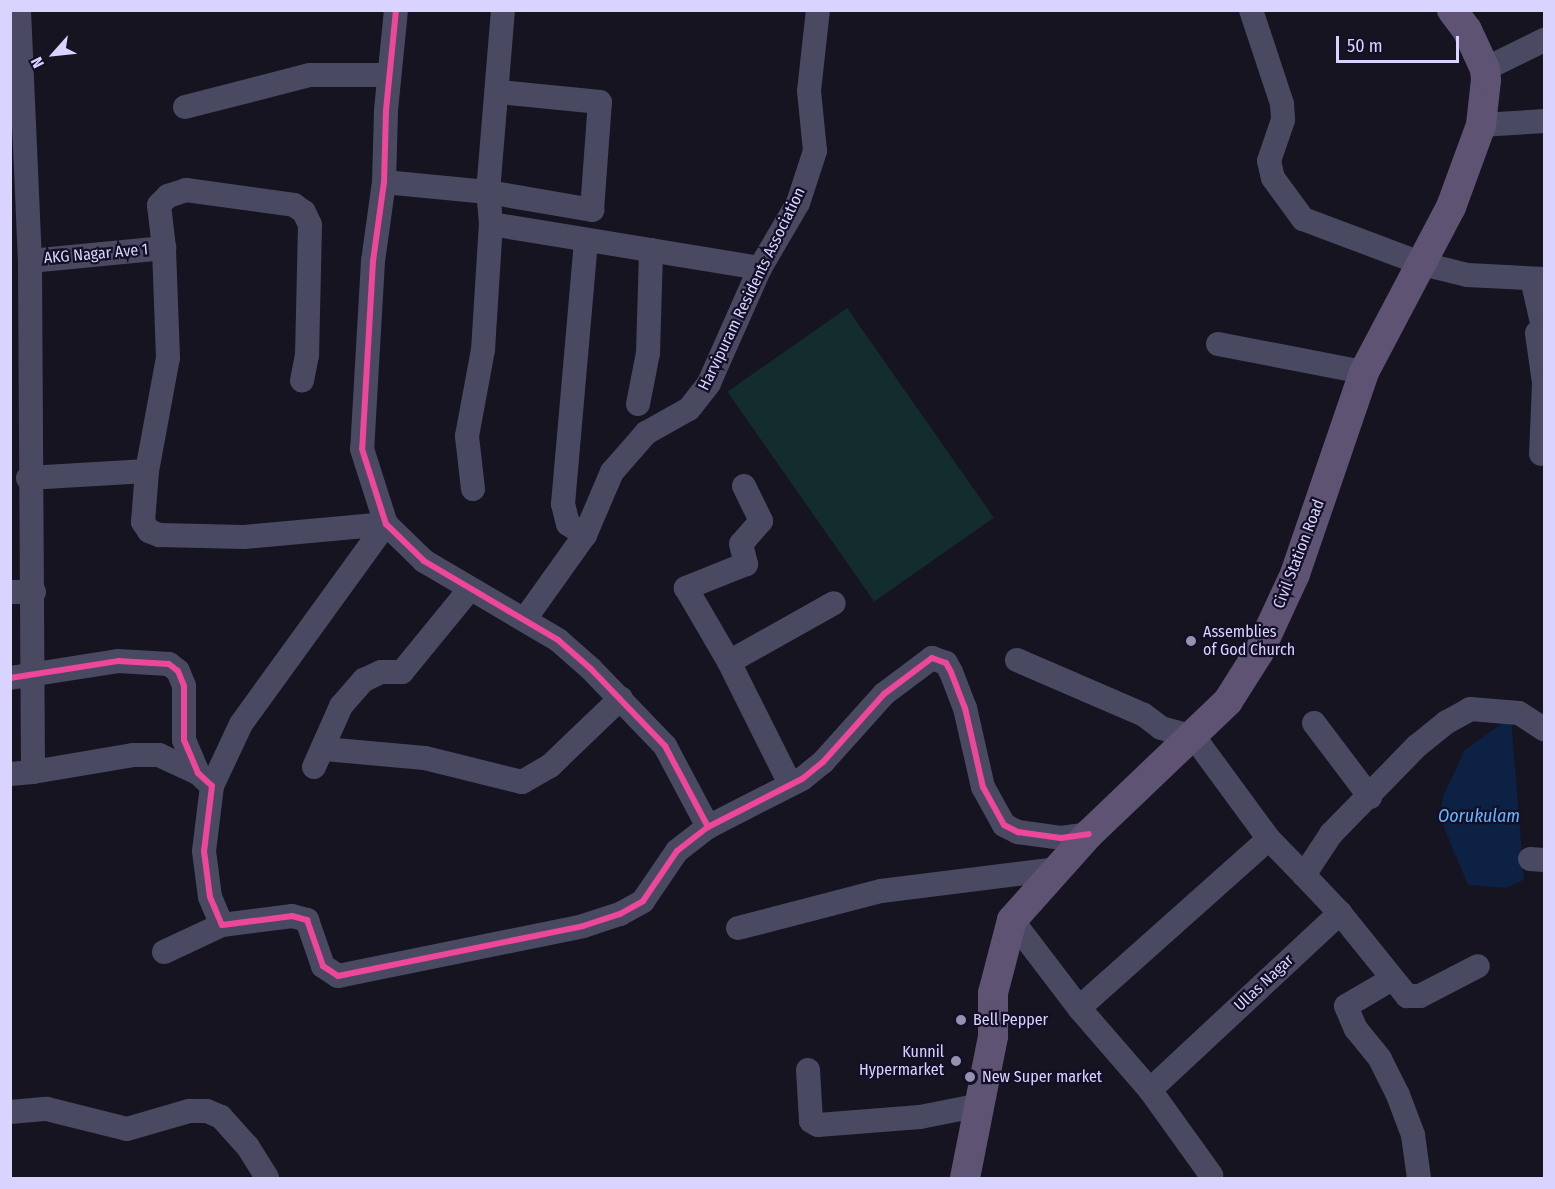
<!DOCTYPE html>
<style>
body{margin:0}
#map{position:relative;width:1555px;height:1189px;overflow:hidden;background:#161421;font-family:"Fira Sans Condensed",sans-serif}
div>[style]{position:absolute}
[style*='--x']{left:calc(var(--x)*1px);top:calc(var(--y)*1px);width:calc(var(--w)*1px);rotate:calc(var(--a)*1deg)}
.green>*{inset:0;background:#132c2d;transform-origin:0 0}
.water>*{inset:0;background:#0d2144}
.minor>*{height:24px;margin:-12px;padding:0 12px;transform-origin:12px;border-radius:12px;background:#4a4962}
.major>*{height:30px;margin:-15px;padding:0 15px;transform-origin:15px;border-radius:15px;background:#5e5373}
.cycleway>*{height:6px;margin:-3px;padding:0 3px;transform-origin:3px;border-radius:3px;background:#ed469a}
.dots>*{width:16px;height:16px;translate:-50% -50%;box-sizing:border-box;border:3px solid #130f26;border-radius:50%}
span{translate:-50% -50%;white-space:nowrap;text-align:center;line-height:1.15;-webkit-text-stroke:4.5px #130f26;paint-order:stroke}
.street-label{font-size:16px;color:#d9d4ff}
.poi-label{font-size:16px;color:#d9d4ff}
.left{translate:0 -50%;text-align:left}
.right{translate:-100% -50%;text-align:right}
.water-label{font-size:18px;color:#62b6ff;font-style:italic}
.frame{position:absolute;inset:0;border:12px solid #d9d4ff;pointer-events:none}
.north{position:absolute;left:24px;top:24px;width:60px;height:60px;-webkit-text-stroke:4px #130f26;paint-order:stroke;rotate:243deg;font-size:16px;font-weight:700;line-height:24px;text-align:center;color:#d9d4ff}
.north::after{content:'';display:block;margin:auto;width:21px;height:27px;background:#d9d4ff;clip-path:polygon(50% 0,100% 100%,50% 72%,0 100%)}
.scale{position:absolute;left:1336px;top:36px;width:123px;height:27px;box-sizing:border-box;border:3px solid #d9d4ff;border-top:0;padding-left:8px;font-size:18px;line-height:21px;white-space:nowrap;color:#d9d4ff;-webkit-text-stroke:4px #130f26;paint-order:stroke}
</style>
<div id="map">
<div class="green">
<i style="left:847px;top:308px;width:256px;height:146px;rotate:55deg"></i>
</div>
<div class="water">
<i style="clip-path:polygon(1511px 717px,1524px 880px,1506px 888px,1468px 885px,1440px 818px,1443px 796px,1465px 750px)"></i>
</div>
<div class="minor">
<i style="--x:19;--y:10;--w:251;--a:87.5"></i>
<i style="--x:30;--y:261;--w:135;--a:-5.5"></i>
<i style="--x:164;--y:248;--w:43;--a:-96.6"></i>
<i style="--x:159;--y:205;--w:13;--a:-45"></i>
<i style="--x:168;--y:196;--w:19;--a:-18"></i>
<i style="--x:186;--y:190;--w:109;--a:7.9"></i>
<i style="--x:294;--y:205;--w:12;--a:35"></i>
<i style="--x:304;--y:212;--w:14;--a:65"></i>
<i style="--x:310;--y:225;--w:130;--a:91.3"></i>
<i style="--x:307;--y:355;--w:26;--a:101"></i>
<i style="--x:396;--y:10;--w:101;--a:95.7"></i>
<i style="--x:386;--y:111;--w:71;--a:91.6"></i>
<i style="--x:384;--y:182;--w:80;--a:97.9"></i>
<i style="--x:373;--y:261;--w:188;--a:93.3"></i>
<i style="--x:362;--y:449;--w:79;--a:72.3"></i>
<i style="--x:386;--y:524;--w:53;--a:44.2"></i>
<i style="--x:424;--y:561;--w:156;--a:30.5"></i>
<i style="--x:558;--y:640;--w:44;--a:41.3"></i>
<i style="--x:591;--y:669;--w:107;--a:46.1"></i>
<i style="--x:665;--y:746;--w:92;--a:62"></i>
<i style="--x:1251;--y:10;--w:99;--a:71.7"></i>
<i style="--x:1282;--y:104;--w:16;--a:86"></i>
<i style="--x:1283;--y:120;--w:43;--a:108.9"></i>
<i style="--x:1269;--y:161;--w:17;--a:77"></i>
<i style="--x:1273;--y:178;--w:51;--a:53.8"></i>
<i style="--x:1303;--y:219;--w:128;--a:20.6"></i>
<i style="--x:1423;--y:264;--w:45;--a:14"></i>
<i style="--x:1467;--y:275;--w:77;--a:3"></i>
<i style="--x:1485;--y:69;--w:66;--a:-26.2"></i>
<i style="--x:185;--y:107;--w:129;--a:-14.4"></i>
<i style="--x:310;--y:75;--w:79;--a:0"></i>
<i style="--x:1481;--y:125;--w:63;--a:-3.6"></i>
<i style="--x:384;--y:182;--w:104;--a:5.5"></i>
<i style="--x:488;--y:192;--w:106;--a:9.8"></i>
<i style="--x:592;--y:210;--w:108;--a:-85.8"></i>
<i style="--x:600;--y:102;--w:101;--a:-174.3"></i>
<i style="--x:491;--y:224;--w:273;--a:9.3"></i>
<i style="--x:1532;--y:279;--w:49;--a:77.1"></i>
<i style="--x:1543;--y:327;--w:8;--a:135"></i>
<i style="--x:1537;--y:333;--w:50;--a:82"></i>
<i style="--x:1544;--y:383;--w:71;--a:92.4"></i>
<i style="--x:1218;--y:344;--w:149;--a:10.9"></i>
<i style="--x:638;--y:404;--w:52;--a:-78.9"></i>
<i style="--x:648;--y:353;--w:103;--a:-88.3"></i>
<i style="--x:147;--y:471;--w:115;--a:-79.5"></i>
<i style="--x:168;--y:358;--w:110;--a:-92.1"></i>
<i style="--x:28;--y:478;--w:119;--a:-3.4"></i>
<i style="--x:147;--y:471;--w:51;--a:94.5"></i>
<i style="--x:143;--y:522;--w:11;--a:56"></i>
<i style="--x:149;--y:531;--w:11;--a:22"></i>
<i style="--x:159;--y:535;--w:85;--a:1.3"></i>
<i style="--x:244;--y:537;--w:143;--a:-5.2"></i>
<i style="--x:744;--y:486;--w:39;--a:64"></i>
<i style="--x:761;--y:521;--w:30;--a:131"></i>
<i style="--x:741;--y:544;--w:21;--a:76"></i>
<i style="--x:746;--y:564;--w:65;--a:158.2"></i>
<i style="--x:686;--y:588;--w:86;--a:59.8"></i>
<i style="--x:729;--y:662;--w:136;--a:63.4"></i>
<i style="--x:473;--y:489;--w:53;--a:-96.5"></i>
<i style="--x:467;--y:436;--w:87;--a:-79.5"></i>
<i style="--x:483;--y:350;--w:126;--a:-86.4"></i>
<i style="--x:491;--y:224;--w:32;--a:-95"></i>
<i style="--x:488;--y:192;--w:183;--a:-85.3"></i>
<i style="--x:585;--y:535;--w:20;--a:-147"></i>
<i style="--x:568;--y:524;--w:21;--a:-104"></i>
<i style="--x:563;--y:504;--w:265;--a:-85"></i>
<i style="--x:10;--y:592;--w:24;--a:0"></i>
<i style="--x:525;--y:619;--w:103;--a:-54.5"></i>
<i style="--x:585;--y:535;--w:69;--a:-66.8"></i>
<i style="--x:612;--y:472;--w:52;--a:-48.9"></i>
<i style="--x:646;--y:433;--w:49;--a:-29.2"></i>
<i style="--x:689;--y:409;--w:33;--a:-52"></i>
<i style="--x:709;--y:383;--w:126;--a:-66.1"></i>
<i style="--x:760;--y:268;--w:75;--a:-59.7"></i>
<i style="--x:798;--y:203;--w:55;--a:-71.9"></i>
<i style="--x:815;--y:151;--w:60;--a:-95.7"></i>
<i style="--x:809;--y:91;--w:81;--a:-83.7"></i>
<i style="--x:1017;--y:660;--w:138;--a:23.4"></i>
<i style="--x:1144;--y:715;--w:21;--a:37"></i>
<i style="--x:1161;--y:728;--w:34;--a:15"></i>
<i style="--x:1194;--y:737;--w:127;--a:53.7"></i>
<i style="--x:1269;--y:839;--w:50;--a:45.8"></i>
<i style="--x:1304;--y:875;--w:49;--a:-56.6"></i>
<i style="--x:1331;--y:834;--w:123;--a:-45.7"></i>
<i style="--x:1417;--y:746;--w:38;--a:-39"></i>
<i style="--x:1447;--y:722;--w:26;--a:-29"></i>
<i style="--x:1470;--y:709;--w:49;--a:4.7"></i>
<i style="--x:1519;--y:713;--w:30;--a:33"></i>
<i style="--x:729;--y:662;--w:120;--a:-29.3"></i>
<i style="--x:10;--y:678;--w:109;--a:-8.9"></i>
<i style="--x:118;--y:661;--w:51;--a:3.4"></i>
<i style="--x:169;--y:664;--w:11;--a:38"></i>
<i style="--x:178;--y:671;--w:16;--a:68"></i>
<i style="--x:184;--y:686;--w:54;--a:90"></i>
<i style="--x:184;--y:740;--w:36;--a:67"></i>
<i style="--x:198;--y:773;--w:19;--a:43"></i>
<i style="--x:212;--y:786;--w:65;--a:97"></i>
<i style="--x:204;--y:851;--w:46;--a:82.6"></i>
<i style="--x:210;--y:897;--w:30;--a:67"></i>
<i style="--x:222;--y:925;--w:71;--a:-7.3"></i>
<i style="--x:292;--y:916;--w:16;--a:15"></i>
<i style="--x:307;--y:920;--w:49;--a:70.8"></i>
<i style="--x:323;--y:966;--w:18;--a:34"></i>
<i style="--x:338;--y:976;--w:250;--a:-11.5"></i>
<i style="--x:583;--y:926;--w:39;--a:-18"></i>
<i style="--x:620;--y:914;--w:26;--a:-29"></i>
<i style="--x:643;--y:901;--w:60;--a:-55.8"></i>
<i style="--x:677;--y:851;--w:39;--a:-38"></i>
<i style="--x:708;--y:827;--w:106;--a:-27.1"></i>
<i style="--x:802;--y:779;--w:27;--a:-39"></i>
<i style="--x:823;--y:762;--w:91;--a:-48.1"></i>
<i style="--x:884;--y:694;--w:60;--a:-36.9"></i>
<i style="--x:932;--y:658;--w:15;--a:20"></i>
<i style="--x:946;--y:663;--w:10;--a:61"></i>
<i style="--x:951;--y:672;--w:39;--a:69"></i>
<i style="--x:965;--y:708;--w:81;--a:77.2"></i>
<i style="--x:983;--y:787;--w:43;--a:61.1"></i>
<i style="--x:1004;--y:825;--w:16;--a:27"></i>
<i style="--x:1018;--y:832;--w:43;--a:7.9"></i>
<i style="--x:1061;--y:838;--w:28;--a:-8"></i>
<i style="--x:1314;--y:723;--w:93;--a:52.9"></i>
<i style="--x:324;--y:749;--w:101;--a:5.1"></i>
<i style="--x:425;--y:758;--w:100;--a:13.9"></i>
<i style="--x:522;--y:782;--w:32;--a:-30"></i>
<i style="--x:550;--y:766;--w:98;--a:-43.8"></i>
<i style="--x:314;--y:767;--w:67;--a:-66.1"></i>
<i style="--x:341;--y:706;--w:35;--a:-49"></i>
<i style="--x:364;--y:680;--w:19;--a:-25"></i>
<i style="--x:381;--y:672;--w:21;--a:0"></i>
<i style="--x:402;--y:672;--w:107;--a:-50.7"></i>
<i style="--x:33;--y:772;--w:101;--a:-9.6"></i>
<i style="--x:133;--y:755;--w:26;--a:0"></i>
<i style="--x:159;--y:755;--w:43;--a:24.8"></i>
<i style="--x:10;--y:774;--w:23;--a:-5"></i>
<i style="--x:33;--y:772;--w:511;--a:-90.34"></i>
<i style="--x:212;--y:786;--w:68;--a:-64.9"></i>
<i style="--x:241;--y:724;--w:247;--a:-54.1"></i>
<i style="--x:1530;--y:859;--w:14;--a:4"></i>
<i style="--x:1340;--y:913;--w:107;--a:51.1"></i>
<i style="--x:1407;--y:996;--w:13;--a:0"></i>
<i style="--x:1420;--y:996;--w:65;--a:-27.3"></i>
<i style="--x:1012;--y:920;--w:111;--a:52.7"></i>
<i style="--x:1079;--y:1008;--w:108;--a:49.1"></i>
<i style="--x:1150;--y:1090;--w:105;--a:54.3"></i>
<i style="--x:738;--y:928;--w:148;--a:-14.5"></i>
<i style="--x:881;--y:891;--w:177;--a:-7.1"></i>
<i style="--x:164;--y:952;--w:64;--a:-25"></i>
<i style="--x:1392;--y:979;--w:53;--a:149.6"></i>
<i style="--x:1346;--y:1006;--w:25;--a:67"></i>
<i style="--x:1356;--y:1029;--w:38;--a:51"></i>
<i style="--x:1380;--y:1059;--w:40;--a:63.4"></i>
<i style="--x:1398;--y:1095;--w:43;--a:69.4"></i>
<i style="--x:1413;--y:1135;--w:43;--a:82.1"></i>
<i style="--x:1079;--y:1008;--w:254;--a:-41.7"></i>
<i style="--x:808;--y:1070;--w:51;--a:86.6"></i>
<i style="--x:811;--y:1121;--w:8;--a:30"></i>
<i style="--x:818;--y:1125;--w:102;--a:-4.5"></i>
<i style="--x:920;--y:1117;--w:62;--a:-11.1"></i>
<i style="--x:1150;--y:1090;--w:260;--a:-43"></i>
<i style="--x:1340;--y:913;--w:52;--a:-133.5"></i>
<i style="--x:10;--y:1112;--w:37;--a:-5"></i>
<i style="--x:47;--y:1109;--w:82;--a:14"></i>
<i style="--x:127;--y:1129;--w:65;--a:-16.2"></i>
<i style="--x:189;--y:1111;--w:18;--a:0"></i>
<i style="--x:207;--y:1111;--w:15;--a:23"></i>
<i style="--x:221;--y:1117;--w:40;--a:48"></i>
<i style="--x:248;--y:1147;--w:36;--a:58"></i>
</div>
<div class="major">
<i style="--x:965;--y:1178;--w:145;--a:-78.8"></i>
<i style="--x:993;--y:1036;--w:43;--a:-90"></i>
<i style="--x:993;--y:993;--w:75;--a:-75.4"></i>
<i style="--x:1012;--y:920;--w:115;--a:-48.2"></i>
<i style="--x:1089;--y:834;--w:192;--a:-43.7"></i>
<i style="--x:1228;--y:701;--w:58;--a:-57.7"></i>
<i style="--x:1259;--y:652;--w:86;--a:-65.2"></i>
<i style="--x:1295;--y:574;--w:213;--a:-71.1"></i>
<i style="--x:1364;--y:372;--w:187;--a:-62.2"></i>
<i style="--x:1451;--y:207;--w:87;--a:-69.9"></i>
<i style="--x:1481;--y:125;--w:45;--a:-83.7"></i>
<i style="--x:1486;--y:80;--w:11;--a:-95"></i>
<i style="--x:1485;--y:69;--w:43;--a:-114.8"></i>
<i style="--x:1467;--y:30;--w:25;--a:-127"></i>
</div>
<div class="cycleway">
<i style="--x:396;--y:10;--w:101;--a:95.7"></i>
<i style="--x:386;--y:111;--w:71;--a:91.6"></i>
<i style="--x:384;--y:182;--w:80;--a:97.9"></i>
<i style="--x:373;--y:261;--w:188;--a:93.3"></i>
<i style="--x:362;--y:449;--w:79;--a:72.3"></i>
<i style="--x:386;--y:524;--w:53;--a:44.2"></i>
<i style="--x:424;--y:561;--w:156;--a:30.5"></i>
<i style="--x:558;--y:640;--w:44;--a:41.3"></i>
<i style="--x:591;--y:669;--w:107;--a:46.1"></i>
<i style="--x:665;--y:746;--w:92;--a:62"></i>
<i style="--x:10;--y:678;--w:109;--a:-8.9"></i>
<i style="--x:118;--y:661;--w:51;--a:3.4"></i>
<i style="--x:169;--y:664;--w:11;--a:38"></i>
<i style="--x:178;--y:671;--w:16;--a:68"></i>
<i style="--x:184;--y:686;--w:54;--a:90"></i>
<i style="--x:184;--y:740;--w:36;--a:67"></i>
<i style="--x:198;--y:773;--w:19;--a:43"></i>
<i style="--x:212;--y:786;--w:65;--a:97"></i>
<i style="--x:204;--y:851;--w:46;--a:82.6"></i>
<i style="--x:210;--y:897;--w:30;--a:67"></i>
<i style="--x:222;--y:925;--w:71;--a:-7.3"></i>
<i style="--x:292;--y:916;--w:16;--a:15"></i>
<i style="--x:307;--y:920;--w:49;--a:70.8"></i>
<i style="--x:323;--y:966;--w:18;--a:34"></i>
<i style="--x:338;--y:976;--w:250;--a:-11.5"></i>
<i style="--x:583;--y:926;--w:39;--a:-18"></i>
<i style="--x:620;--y:914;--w:26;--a:-29"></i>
<i style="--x:643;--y:901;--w:60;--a:-55.8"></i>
<i style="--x:677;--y:851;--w:39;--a:-38"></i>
<i style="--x:708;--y:827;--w:106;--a:-27.1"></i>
<i style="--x:802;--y:779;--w:27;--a:-39"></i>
<i style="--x:823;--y:762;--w:91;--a:-48.1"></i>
<i style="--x:884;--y:694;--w:60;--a:-36.9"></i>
<i style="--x:932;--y:658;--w:15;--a:20"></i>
<i style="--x:946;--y:663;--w:10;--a:61"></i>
<i style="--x:951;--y:672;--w:39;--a:69"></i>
<i style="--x:965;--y:708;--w:81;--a:77.2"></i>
<i style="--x:983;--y:787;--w:43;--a:61.1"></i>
<i style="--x:1004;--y:825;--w:16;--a:27"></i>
<i style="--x:1018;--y:832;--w:43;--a:7.9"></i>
<i style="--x:1061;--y:838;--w:28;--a:-8"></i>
</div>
<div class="dots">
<i style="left:1191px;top:641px;background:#9591b1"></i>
<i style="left:961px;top:1020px;background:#9591b1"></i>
<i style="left:956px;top:1061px;background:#9591b1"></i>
<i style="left:970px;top:1077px;background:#9591b1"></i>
</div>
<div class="street-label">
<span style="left:96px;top:254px;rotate:-5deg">AKG Nagar Ave 1</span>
<span style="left:752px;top:289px;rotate:-64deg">Harvipuram Residents Association</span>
<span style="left:1299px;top:554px;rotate:-69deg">Civil Station Road</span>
<span style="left:1264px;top:983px;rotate:-43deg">Ullas Nagar</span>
</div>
<div class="poi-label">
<span class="left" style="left:1203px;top:641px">Assemblies<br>of God Church</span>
<span class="left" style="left:973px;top:1020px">Bell Pepper</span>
<span class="right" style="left:944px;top:1061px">Kunnil<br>Hypermarket</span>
<span class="left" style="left:982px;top:1077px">New Super market</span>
</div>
<div class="water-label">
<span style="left:1479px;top:816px">Oorukulam</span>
</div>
<div class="frame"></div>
<div class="north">N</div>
<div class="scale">50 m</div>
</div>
